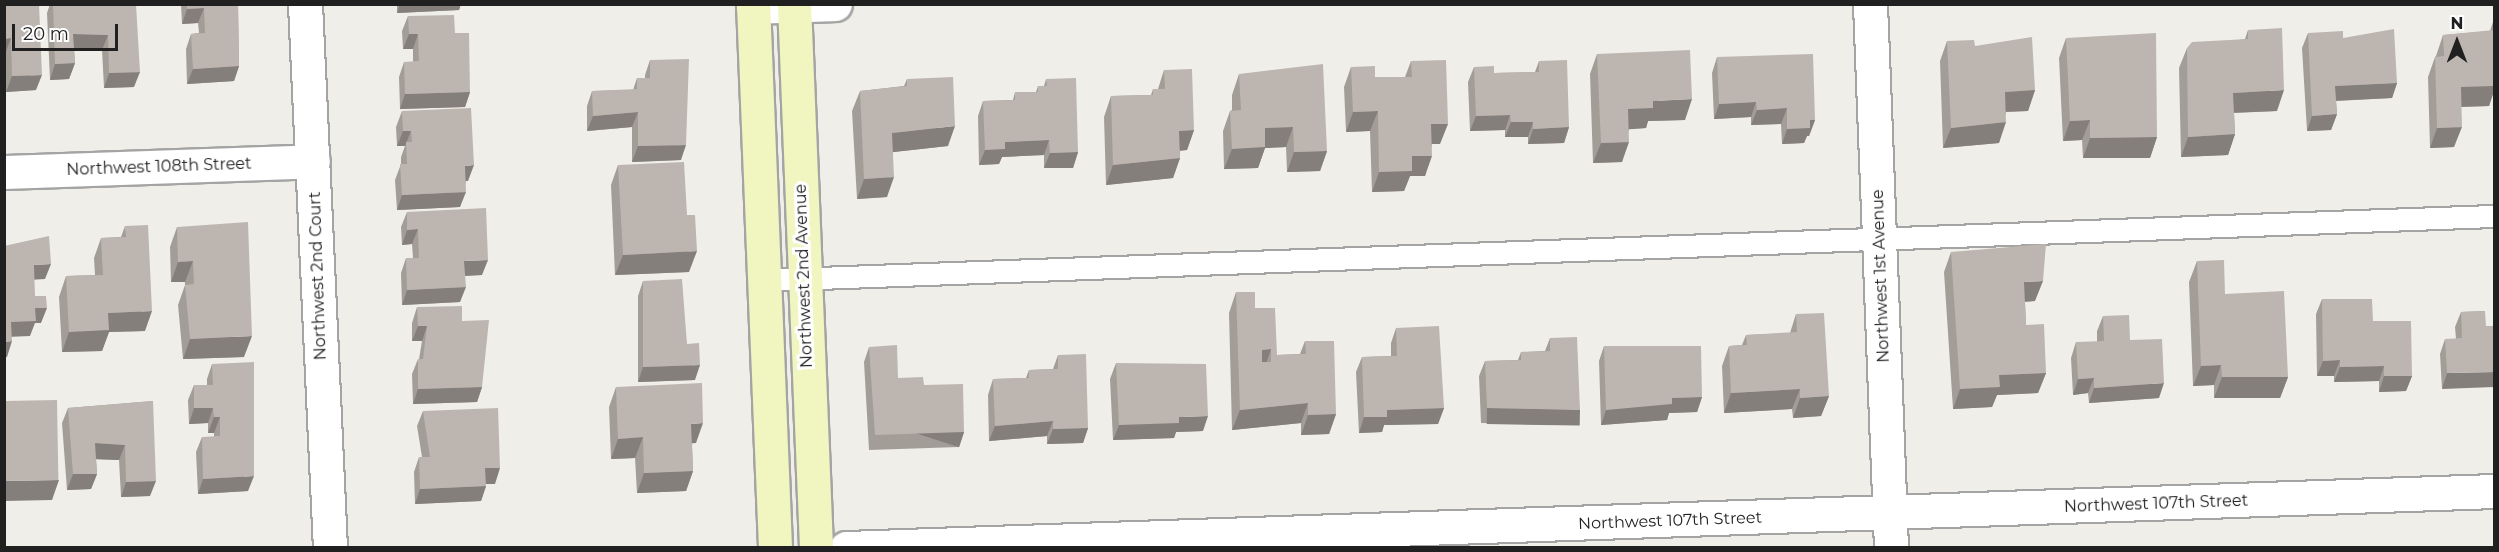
<!DOCTYPE html>
<style>
body{margin:0}
#map{position:relative;width:2499px;height:552px;overflow:hidden;background:#f0eee8;font-family:Montserrat,sans-serif}
div>[style]{position:absolute}
[style*='--x']{left:calc(var(--x)*1px);top:calc(var(--y)*1px);width:calc(var(--w)*1px);rotate:calc(var(--a)*1deg)}
.roads{filter:drop-shadow(2px 0 #a4a4a4) drop-shadow(-2px 0 #a4a4a4) drop-shadow(0 2px #a4a4a4) drop-shadow(0 -2px #a4a4a4)}
.lane>*{height:21px;margin:-10.5px;padding:0 10.5px;transform-origin:10.5px;border-radius:10.5px;background:#fff}
.street>*{height:33px;margin:-16.5px;padding:0 16.5px;transform-origin:16.5px;border-radius:16.5px;background:#fff}
.secondary>*{height:33px;margin:-16.5px;padding:0 16.5px;transform-origin:16.5px;border-radius:16.5px;background:#f1f5c0}
.wall>*{inset:0;background:#a39d97}
.shaded-wall>*{inset:0;background:#847f7b;transform-origin:0 0}
.building>*{inset:0;background:#bdb6b0;transform-origin:0 0}
span{translate:-50% -50%;white-space:nowrap;text-align:center;line-height:1.15;-webkit-text-stroke:6px #fff;paint-order:stroke}
.street-label{font-size:16px;color:#202020}
.frame{position:absolute;inset:0;border:6px solid #202020;pointer-events:none}
.north{position:absolute;left:2427px;top:12px;width:60px;height:60px;-webkit-text-stroke:4px #fff;paint-order:stroke;rotate:0deg;font-size:16px;font-weight:700;line-height:24px;text-align:center;color:#202020}
.north::after{content:'';display:block;margin:auto;width:21px;height:27px;background:#202020;clip-path:polygon(50% 0,100% 100%,50% 72%,0 100%)}
.scale{position:absolute;left:12px;top:24px;width:106px;height:27px;box-sizing:border-box;border:3px solid #202020;border-top:0;padding-left:8px;font-size:18px;line-height:21px;white-space:nowrap;color:#202020;-webkit-text-stroke:4px #fff;paint-order:stroke}
</style>
<div id="map">
<div class="roads">
<div class="lane">
<i style="--x:764;--y:280;--w:1731;--a:-2.12"></i>
</div>
<div class="street">
<i style="--x:305;--y:4;--w:545;--a:87.37"></i>
<i style="--x:1870;--y:4;--w:544;--a:87.79"></i>
<i style="--x:753;--y:7;--w:82;--a:-2.1"></i>
<i style="--x:4;--y:172;--w:309;--a:-2"></i>
<i style="--x:846;--y:548;--w:1649;--a:-1.98"></i>
</div>
<div class="secondary">
<i style="--x:753;--y:4;--w:544;--a:87.68"></i>
<i style="--x:794;--y:4;--w:544;--a:87.68"></i>
</div>
</div>
<div class="wall">
<i style="clip-path:polygon(4px 4px,36px 90px,6px 92px,5px 54px,4px 54px)"></i>
<i style="clip-path:polygon(50px 4px,136px 4px,134px 87px,104px 88px,102px 50px,74px 49px,75px 63px,69px 79px,50px 80px,47px 13px)"></i>
<i style="clip-path:polygon(181px 4px,238px 4px,239px 66px,234px 81px,187px 84px,186px 49px,191px 34px,199px 33px,198px 23px,182px 24px)"></i>
<i style="clip-path:polygon(397px 4px,461px 4px,459px 10px,397px 13px)"></i>
<i style="clip-path:polygon(408px 16px,455px 33px,470px 92px,465px 107px,400px 109px,399px 77px,404px 62px,413px 62px,413px 49px,403px 49px,402px 31px)"></i>
<i style="clip-path:polygon(2494px 19px,2494px 94px,2493px 94px,2489px 106px,2461px 107px,2454px 147px,2430px 148px,2428px 77px,2435px 57px,2436px 56px,2443px 35px,2490px 31px)"></i>
<i style="clip-path:polygon(2248px 30px,2277px 111px,2234px 113px,2235px 134px,2228px 155px,2181px 157px,2179px 68px,2187px 48px,2245px 39px)"></i>
<i style="clip-path:polygon(2308px 33px,2343px 38px,2397px 83px,2392px 98px,2336px 101px,2337px 114px,2331px 130px,2307px 131px,2302px 48px)"></i>
<i style="clip-path:polygon(2066px 38px,2157px 137px,2150px 158px,2083px 158px,2082px 140px,2063px 141px,2059px 58px)"></i>
<i style="clip-path:polygon(1947px 41px,1975px 46px,2035px 90px,2028px 111px,2006px 112px,1999px 143px,1943px 148px,1940px 61px)"></i>
<i style="clip-path:polygon(1597px 54px,1685px 120px,1648px 121px,1646px 128px,1629px 129px,1622px 162px,1593px 163px,1590px 74px)"></i>
<i style="clip-path:polygon(1717px 57px,1815px 120px,1809px 136px,1807px 136px,1804px 143px,1782px 144px,1781px 124px,1751px 125px,1751px 117px,1714px 119px,1712px 73px)"></i>
<i style="clip-path:polygon(650px 60px,681px 160px,632px 162px,632px 127px,587px 131px,587px 106px,592px 91px,633px 90px,637px 78px,645px 78px,645px 75px)"></i>
<i style="clip-path:polygon(1411px 61px,1440px 144px,1432px 144px,1425px 176px,1410px 176px,1404px 191px,1372px 192px,1370px 131px,1346px 132px,1344px 87px,1351px 67px,1375px 77px,1405px 77px)"></i>
<i style="clip-path:polygon(1539px 61px,1569px 127px,1564px 143px,1528px 144px,1528px 137px,1505px 137px,1505px 130px,1470px 131px,1468px 82px,1474px 67px,1494px 73px,1535px 72px)"></i>
<i style="clip-path:polygon(1164px 70px,1194px 130px,1187px 150px,1180px 151px,1180px 158px,1173px 178px,1106px 185px,1104px 117px,1111px 96px,1151px 95px,1153px 89px,1158px 89px)"></i>
<i style="clip-path:polygon(1239px 74px,1327px 151px,1320px 171px,1287px 172px,1286px 147px,1265px 148px,1258px 168px,1224px 169px,1223px 131px,1230px 111px,1232px 110px,1232px 95px)"></i>
<i style="clip-path:polygon(907px 79px,948px 146px,893px 152px,887px 197px,857px 199px,852px 111px,860px 91px,904px 86px)"></i>
<i style="clip-path:polygon(1046px 79px,1078px 152px,1073px 168px,1044px 168px,1044px 155px,1002px 157px,999px 164px,979px 165px,978px 116px,983px 101px,1013px 100px,1015px 92px,1036px 92px,1038px 86px,1044px 86px)"></i>
<i style="clip-path:polygon(402px 111px,468px 181px,466px 181px,460px 207px,397px 210px,395px 180px,401px 164px,401px 157px,405px 146px,397px 146px,396px 127px)"></i>
<i style="clip-path:polygon(618px 165px,687px 215px,689px 272px,615px 275px,611px 185px)"></i>
<i style="clip-path:polygon(407px 212px,482px 275px,465px 276px,460px 302px,402px 305px,401px 273px,406px 258px,413px 258px,412px 244px,402px 245px,401px 227px)"></i>
<i style="clip-path:polygon(125px 226px,145px 331px,109px 332px,102px 351px,62px 352px,59px 297px,66px 276px,95px 275px,94px 258px,101px 238px,121px 237px)"></i>
<i style="clip-path:polygon(177px 227px,244px 357px,183px 359px,178px 305px,185px 285px,185px 282px,171px 282px,170px 247px)"></i>
<i style="clip-path:polygon(1951px 252px,2035px 301px,2025px 302px,2026px 325px,2046px 373px,2038px 393px,1997px 395px,1992px 407px,1953px 409px,1944px 272px)"></i>
<i style="clip-path:polygon(2197px 261px,2225px 294px,2288px 377px,2280px 398px,2214px 398px,2214px 385px,2193px 386px,2189px 282px)"></i>
<i style="clip-path:polygon(643px 281px,687px 344px,695px 380px,638px 382px,638px 296px)"></i>
<i style="clip-path:polygon(1236px 292px,1255px 308px,1277px 355px,1300px 354px,1305px 341px,1336px 414px,1329px 434px,1301px 435px,1301px 423px,1232px 430px,1229px 313px)"></i>
<i style="clip-path:polygon(2322px 299px,2373px 321px,2412px 376px,2406px 391px,2379px 392px,2379px 381px,2334px 382px,2334px 376px,2317px 376px,2316px 314px)"></i>
<i style="clip-path:polygon(417px 307px,462px 321px,482px 387px,477px 402px,413px 404px,412px 374px,418px 359px,419px 359px,422px 341px,412px 341px,412px 323px)"></i>
<i style="clip-path:polygon(2485px 311px,2442px 389px,2440px 354px,2445px 339px,2456px 339px,2455px 327px,2461px 312px)"></i>
<i style="clip-path:polygon(1796px 314px,1829px 396px,1821px 416px,1793px 418px,1792px 409px,1724px 413px,1722px 366px,1729px 346px,1742px 345px,1746px 335px,1790px 333px)"></i>
<i style="clip-path:polygon(2103px 316px,2130px 340px,2159px 398px,2089px 403px,2088px 393px,2073px 395px,2071px 358px,2076px 342px,2097px 342px,2097px 331px)"></i>
<i style="clip-path:polygon(1396px 328px,1444px 408px,1438px 424px,1384px 425px,1382px 432px,1359px 433px,1356px 372px,1362px 357px,1391px 356px,1391px 343px)"></i>
<i style="clip-path:polygon(1550px 338px,1575px 425px,1481px 423px,1479px 376px,1485px 361px,1518px 360px,1521px 352px,1545px 351px)"></i>
<i style="clip-path:polygon(1604px 346px,1702px 397px,1697px 412px,1669px 413px,1667px 420px,1601px 425px,1599px 361px)"></i>
<i style="clip-path:polygon(869px 347px,898px 378px,924px 385px,964px 432px,959px 447px,869px 450px,864px 362px)"></i>
<i style="clip-path:polygon(1058px 355px,1088px 428px,1083px 443px,1047px 444px,1047px 436px,989px 441px,988px 395px,993px 379px,1026px 378px,1029px 370px,1053px 369px)"></i>
<i style="clip-path:polygon(1116px 363px,1203px 431px,1176px 432px,1174px 438px,1113px 440px,1110px 379px)"></i>
<i style="clip-path:polygon(212px 364px,248px 491px,198px 494px,196px 452px,202px 437px,214px 437px,214px 433px,208px 433px,208px 423px,189px 424px,188px 400px,194px 385px,207px 385px,207px 379px)"></i>
<i style="clip-path:polygon(616px 387px,696px 443px,692px 443px,693px 471px,686px 491px,637px 493px,635px 458px,611px 459px,609px 407px)"></i>
<i style="clip-path:polygon(153px 401px,150px 496px,121px 497px,119px 460px,96px 459px,97px 474px,91px 489px,67px 490px,62px 423px,68px 408px)"></i>
<i style="clip-path:polygon(423px 411px,495px 484px,486px 484px,486px 486px,481px 501px,415px 504px,414px 472px,419px 457px,422px 457px,417px 426px)"></i>
</div>
<div class="shaded-wall">
<i style="clip-path:polygon(400px 4px,461px 4px,459px 10px,397px 13px)"></i>
<i style="clip-path:polygon(204px 8px,198px 23px,182px 24px,187px 9px)"></i>
<i style="clip-path:polygon(73px 34px,108px 35px,102px 50px,68px 49px)"></i>
<i style="clip-path:polygon(409px 34px,418px 34px,413px 49px,403px 49px)"></i>
<i style="clip-path:polygon(11px 38px,5px 54px,4px 54px,4px 39px)"></i>
<i style="clip-path:polygon(75px 63px,69px 79px,50px 80px,55px 64px)"></i>
<i style="clip-path:polygon(239px 66px,234px 81px,187px 84px,193px 69px)"></i>
<i style="clip-path:polygon(140px 72px,134px 87px,104px 88px,109px 73px)"></i>
<i style="clip-path:polygon(42px 75px,36px 90px,6px 92px,12px 76px)"></i>
<i style="clip-path:polygon(2494px 77px,2494px 94px,2493px 94px,2489px 106px,2453px 107px,2461px 87px)"></i>
<i style="clip-path:polygon(2397px 83px,2392px 98px,2330px 101px,2335px 86px)"></i>
<i style="clip-path:polygon(2035px 90px,2028px 111px,1998px 112px,2005px 92px)"></i>
<i style="clip-path:polygon(2284px 90px,2277px 111px,2225px 113px,2233px 93px)"></i>
<i style="clip-path:polygon(470px 92px,465px 107px,400px 109px,405px 94px)"></i>
<i style="clip-path:polygon(1692px 99px,1685px 120px,1648px 121px,1646px 128px,1620px 130px,1628px 109px,1653px 101px)"></i>
<i style="clip-path:polygon(1756px 102px,1751px 117px,1714px 119px,1719px 104px)"></i>
<i style="clip-path:polygon(1787px 108px,1781px 124px,1751px 125px,1757px 110px)"></i>
<i style="clip-path:polygon(1378px 111px,1370px 131px,1346px 132px,1353px 112px)"></i>
<i style="clip-path:polygon(638px 112px,632px 127px,587px 131px,593px 116px)"></i>
<i style="clip-path:polygon(2337px 114px,2331px 130px,2307px 131px,2312px 116px)"></i>
<i style="clip-path:polygon(1510px 115px,1505px 130px,1470px 131px,1476px 116px)"></i>
<i style="clip-path:polygon(1810px 120px,1815px 120px,1809px 136px,1807px 136px,1804px 143px,1782px 144px,1787px 129px)"></i>
<i style="clip-path:polygon(2090px 120px,2082px 140px,2063px 141px,2070px 121px)"></i>
<i style="clip-path:polygon(1511px 122px,1533px 122px,1528px 137px,1505px 137px)"></i>
<i style="clip-path:polygon(2006px 122px,1999px 143px,1943px 148px,1951px 128px)"></i>
<i style="clip-path:polygon(1431px 124px,1448px 124px,1440px 144px,1424px 144px)"></i>
<i style="clip-path:polygon(955px 126px,948px 146px,885px 153px,892px 133px)"></i>
<i style="clip-path:polygon(1293px 127px,1286px 147px,1265px 148px,1258px 168px,1224px 169px,1232px 149px,1265px 128px)"></i>
<i style="clip-path:polygon(1569px 127px,1564px 143px,1528px 144px,1533px 129px)"></i>
<i style="clip-path:polygon(2462px 127px,2454px 147px,2430px 148px,2437px 128px)"></i>
<i style="clip-path:polygon(1194px 130px,1187px 150px,1172px 151px,1179px 131px)"></i>
<i style="clip-path:polygon(403px 131px,411px 131px,405px 146px,397px 146px)"></i>
<i style="clip-path:polygon(2235px 134px,2228px 155px,2181px 157px,2188px 137px)"></i>
<i style="clip-path:polygon(2157px 137px,2150px 158px,2083px 158px,2090px 138px)"></i>
<i style="clip-path:polygon(1049px 140px,1044px 155px,1002px 157px,999px 164px,979px 165px,985px 150px,1005px 142px)"></i>
<i style="clip-path:polygon(1629px 142px,1622px 162px,1593px 163px,1601px 143px)"></i>
<i style="clip-path:polygon(686px 145px,681px 160px,632px 162px,638px 146px)"></i>
<i style="clip-path:polygon(1327px 151px,1320px 171px,1287px 172px,1294px 152px)"></i>
<i style="clip-path:polygon(1078px 152px,1073px 168px,1044px 168px,1050px 153px)"></i>
<i style="clip-path:polygon(1412px 156px,1432px 156px,1425px 176px,1410px 176px,1404px 191px,1372px 192px,1379px 172px)"></i>
<i style="clip-path:polygon(1180px 158px,1173px 178px,1106px 185px,1113px 165px)"></i>
<i style="clip-path:polygon(474px 165px,468px 181px,459px 181px,465px 166px)"></i>
<i style="clip-path:polygon(894px 177px,887px 197px,857px 199px,864px 179px)"></i>
<i style="clip-path:polygon(466px 192px,460px 207px,397px 210px,402px 195px)"></i>
<i style="clip-path:polygon(418px 229px,412px 244px,402px 245px,407px 230px)"></i>
<i style="clip-path:polygon(697px 251px,689px 272px,615px 275px,623px 255px)"></i>
<i style="clip-path:polygon(488px 260px,482px 275px,459px 276px,464px 261px)"></i>
<i style="clip-path:polygon(193px 261px,185px 282px,171px 282px,178px 262px)"></i>
<i style="clip-path:polygon(51px 264px,45px 279px,28px 280px,34px 265px)"></i>
<i style="clip-path:polygon(2043px 281px,2035px 301px,2017px 302px,2024px 282px)"></i>
<i style="clip-path:polygon(466px 287px,460px 302px,402px 305px,407px 290px)"></i>
<i style="clip-path:polygon(35px 308px,47px 308px,41px 323px,35px 323px,30px 336px,6px 337px,11px 322px)"></i>
<i style="clip-path:polygon(152px 311px,145px 331px,109px 332px,102px 351px,62px 352px,69px 332px,108px 313px)"></i>
<i style="clip-path:polygon(418px 326px,427px 326px,422px 341px,412px 341px)"></i>
<i style="clip-path:polygon(252px 336px,244px 357px,183px 359px,190px 339px)"></i>
<i style="clip-path:polygon(12px 341px,7px 357px,4px 357px,4px 342px)"></i>
<i style="clip-path:polygon(1271px 349px,1264px 370px,1254px 370px,1262px 350px)"></i>
<i style="clip-path:polygon(2340px 360px,2334px 376px,2317px 376px,2323px 361px)"></i>
<i style="clip-path:polygon(700px 365px,695px 380px,638px 382px,643px 367px)"></i>
<i style="clip-path:polygon(2221px 365px,2214px 385px,2193px 386px,2201px 366px)"></i>
<i style="clip-path:polygon(2384px 366px,2379px 381px,2334px 382px,2340px 367px)"></i>
<i style="clip-path:polygon(2494px 372px,2494px 387px,2442px 389px,2447px 373px)"></i>
<i style="clip-path:polygon(2046px 373px,2038px 393px,1997px 395px,1992px 407px,1953px 409px,1960px 389px,1999px 375px)"></i>
<i style="clip-path:polygon(2384px 376px,2412px 376px,2406px 391px,2379px 392px)"></i>
<i style="clip-path:polygon(2222px 377px,2288px 377px,2280px 398px,2214px 398px)"></i>
<i style="clip-path:polygon(2094px 378px,2088px 393px,2073px 395px,2078px 379px)"></i>
<i style="clip-path:polygon(2164px 383px,2159px 398px,2089px 403px,2094px 388px)"></i>
<i style="clip-path:polygon(482px 387px,477px 402px,413px 404px,418px 389px)"></i>
<i style="clip-path:polygon(1800px 389px,1792px 409px,1724px 413px,1731px 393px)"></i>
<i style="clip-path:polygon(1829px 396px,1821px 416px,1793px 418px,1800px 398px)"></i>
<i style="clip-path:polygon(1702px 397px,1697px 412px,1669px 413px,1667px 420px,1601px 425px,1606px 410px,1672px 398px)"></i>
<i style="clip-path:polygon(1308px 403px,1301px 423px,1232px 430px,1240px 410px)"></i>
<i style="clip-path:polygon(194px 408px,213px 408px,208px 423px,189px 424px)"></i>
<i style="clip-path:polygon(1444px 408px,1438px 424px,1384px 425px,1382px 432px,1359px 433px,1364px 417px,1387px 410px)"></i>
<i style="left:1487px;top:408px;width:93px;height:16px;rotate:1deg"></i>
<i style="clip-path:polygon(1336px 414px,1329px 434px,1301px 435px,1308px 415px)"></i>
<i style="clip-path:polygon(1208px 416px,1203px 431px,1176px 432px,1174px 438px,1113px 440px,1119px 425px,1179px 417px)"></i>
<i style="clip-path:polygon(214px 417px,220px 417px,214px 433px,208px 433px)"></i>
<i style="clip-path:polygon(1053px 421px,1047px 436px,989px 441px,995px 426px)"></i>
<i style="clip-path:polygon(703px 423px,696px 443px,684px 444px,691px 424px)"></i>
<i style="clip-path:polygon(1088px 428px,1083px 443px,1047px 444px,1053px 429px)"></i>
<i style="left:964px;top:432px;width:16px;height:89px;rotate:108deg"></i>
<i style="clip-path:polygon(643px 437px,635px 458px,611px 459px,618px 439px)"></i>
<i style="clip-path:polygon(95px 443px,125px 445px,119px 460px,90px 459px)"></i>
<i style="clip-path:polygon(485px 468px,500px 468px,495px 484px,480px 484px)"></i>
<i style="clip-path:polygon(693px 471px,686px 491px,637px 493px,644px 473px)"></i>
<i style="clip-path:polygon(73px 474px,97px 474px,91px 489px,67px 490px)"></i>
<i style="clip-path:polygon(254px 476px,248px 491px,198px 494px,203px 479px)"></i>
<i style="clip-path:polygon(59px 480px,52px 500px,4px 501px,4px 481px)"></i>
<i style="clip-path:polygon(156px 481px,150px 496px,121px 497px,126px 482px)"></i>
<i style="clip-path:polygon(486px 486px,481px 501px,415px 504px,420px 489px)"></i>
</div>
<div class="building">
<i style="clip-path:polygon(4px 4px,39px 4px,42px 75px,12px 76px,11px 38px,4px 39px)"></i>
<i style="clip-path:polygon(53px 4px,136px 4px,140px 72px,109px 73px,108px 35px,73px 34px,75px 63px,55px 64px)"></i>
<i style="clip-path:polygon(187px 4px,238px 4px,239px 66px,193px 69px,191px 34px,205px 33px,204px 8px,187px 9px)"></i>
<i style="clip-path:polygon(454px 15px,455px 33px,469px 33px,470px 92px,405px 94px,404px 62px,419px 61px,418px 34px,409px 34px,408px 16px)"></i>
<i style="clip-path:polygon(2282px 28px,2284px 90px,2233px 93px,2235px 134px,2188px 137px,2187px 48px,2192px 42px,2248px 39px,2248px 30px)"></i>
<i style="clip-path:polygon(2394px 29px,2397px 83px,2335px 86px,2337px 114px,2312px 116px,2308px 33px,2343px 31px,2343px 38px)"></i>
<i style="clip-path:polygon(2494px 30px,2494px 86px,2461px 87px,2462px 127px,2437px 128px,2435px 57px,2444px 56px,2443px 35px)"></i>
<i style="clip-path:polygon(2156px 33px,2157px 137px,2090px 138px,2090px 120px,2070px 121px,2066px 38px)"></i>
<i style="clip-path:polygon(2032px 37px,2035px 90px,2005px 92px,2006px 122px,1951px 128px,1947px 41px,1974px 40px,1975px 46px)"></i>
<i style="clip-path:polygon(1690px 50px,1692px 99px,1653px 101px,1653px 108px,1628px 109px,1629px 142px,1601px 143px,1597px 54px)"></i>
<i style="clip-path:polygon(1813px 54px,1815px 120px,1810px 120px,1810px 128px,1787px 129px,1787px 108px,1757px 110px,1756px 102px,1719px 104px,1717px 57px)"></i>
<i style="clip-path:polygon(689px 59px,686px 145px,638px 146px,638px 112px,593px 116px,592px 91px,637px 89px,637px 78px,650px 78px,650px 60px)"></i>
<i style="clip-path:polygon(1446px 60px,1448px 124px,1431px 124px,1432px 156px,1412px 156px,1412px 171px,1379px 172px,1378px 111px,1353px 112px,1351px 67px,1375px 66px,1375px 77px,1412px 77px,1411px 61px)"></i>
<i style="clip-path:polygon(1567px 60px,1569px 127px,1533px 129px,1533px 122px,1511px 122px,1510px 115px,1476px 116px,1474px 67px,1494px 66px,1494px 73px,1539px 72px,1539px 61px)"></i>
<i style="clip-path:polygon(1323px 64px,1327px 151px,1294px 152px,1293px 127px,1265px 128px,1265px 147px,1232px 149px,1230px 111px,1241px 110px,1239px 74px)"></i>
<i style="clip-path:polygon(1192px 69px,1194px 130px,1179px 131px,1180px 158px,1113px 165px,1111px 96px,1153px 95px,1153px 89px,1165px 89px,1164px 70px)"></i>
<i style="clip-path:polygon(953px 77px,955px 126px,892px 133px,894px 177px,864px 179px,860px 91px,907px 86px,907px 79px)"></i>
<i style="clip-path:polygon(1076px 78px,1078px 152px,1050px 153px,1049px 140px,1005px 142px,1005px 149px,985px 150px,983px 101px,1015px 100px,1015px 92px,1038px 92px,1038px 86px,1047px 86px,1046px 79px)"></i>
<i style="clip-path:polygon(471px 108px,474px 165px,465px 166px,466px 192px,402px 195px,400px 164px,407px 164px,406px 142px,412px 142px,411px 131px,403px 131px,402px 111px)"></i>
<i style="clip-path:polygon(684px 162px,687px 215px,695px 215px,697px 251px,623px 255px,618px 165px)"></i>
<i style="clip-path:polygon(486px 208px,488px 260px,464px 261px,466px 287px,407px 290px,406px 258px,419px 258px,418px 229px,407px 230px,407px 212px)"></i>
<i style="clip-path:polygon(248px 222px,252px 336px,190px 339px,185px 285px,194px 284px,193px 261px,178px 262px,177px 227px)"></i>
<i style="clip-path:polygon(148px 225px,152px 311px,108px 313px,109px 330px,69px 332px,66px 276px,103px 275px,101px 238px,126px 237px,125px 226px)"></i>
<i style="clip-path:polygon(49px 236px,51px 264px,34px 265px,35px 296px,46px 296px,47px 308px,35px 308px,36px 321px,11px 322px,12px 341px,4px 342px,4px 246px)"></i>
<i style="clip-path:polygon(2046px 244px,2043px 281px,2024px 282px,2026px 325px,2044px 324px,2046px 373px,1999px 375px,2000px 387px,1960px 389px,1951px 252px)"></i>
<i style="clip-path:polygon(2224px 260px,2225px 294px,2284px 291px,2288px 377px,2222px 377px,2221px 365px,2201px 366px,2197px 261px)"></i>
<i style="clip-path:polygon(682px 279px,687px 344px,699px 343px,700px 365px,643px 367px,643px 281px)"></i>
<i style="clip-path:polygon(evenodd,1236px 292px,1255px 292px,1255px 308px,1275px 308px,1277px 355px,1306px 354px,1305px 341px,1334px 341px,1336px 414px,1308px 415px,1308px 403px,1240px 410px,1236px 292px,1271px 349px,1271px 362px,1262px 362px,1262px 350px,1271px 349px)"></i>
<i style="clip-path:polygon(2322px 299px,2372px 299px,2373px 321px,2411px 321px,2412px 376px,2384px 376px,2384px 366px,2340px 367px,2340px 360px,2323px 361px)"></i>
<i style="clip-path:polygon(462px 306px,462px 321px,489px 320px,482px 387px,418px 389px,418px 359px,423px 359px,427px 326px,418px 326px,417px 307px)"></i>
<i style="clip-path:polygon(2485px 311px,2486px 326px,2494px 326px,2494px 372px,2447px 373px,2445px 339px,2462px 338px,2461px 312px)"></i>
<i style="clip-path:polygon(1824px 313px,1829px 396px,1800px 398px,1800px 389px,1731px 393px,1729px 346px,1747px 345px,1746px 335px,1797px 332px,1796px 314px)"></i>
<i style="clip-path:polygon(2129px 315px,2130px 340px,2162px 339px,2164px 383px,2094px 388px,2094px 378px,2078px 379px,2076px 342px,2104px 341px,2103px 316px)"></i>
<i style="clip-path:polygon(1439px 326px,1444px 408px,1387px 410px,1387px 417px,1364px 417px,1362px 357px,1397px 356px,1396px 328px)"></i>
<i style="clip-path:polygon(1577px 337px,1580px 410px,1487px 408px,1485px 361px,1521px 360px,1521px 352px,1550px 351px,1550px 338px)"></i>
<i style="clip-path:polygon(897px 345px,898px 378px,923px 377px,924px 385px,963px 384px,964px 432px,875px 435px,869px 347px)"></i>
<i style="clip-path:polygon(1604px 346px,1701px 346px,1702px 397px,1672px 398px,1672px 404px,1606px 410px)"></i>
<i style="clip-path:polygon(1086px 354px,1088px 428px,1053px 429px,1053px 421px,995px 426px,993px 379px,1029px 378px,1029px 370px,1058px 369px,1058px 355px)"></i>
<i style="clip-path:polygon(254px 362px,254px 476px,203px 479px,202px 437px,220px 436px,220px 417px,214px 417px,213px 408px,194px 408px,194px 385px,213px 385px,212px 364px)"></i>
<i style="clip-path:polygon(1116px 363px,1206px 364px,1208px 416px,1179px 417px,1179px 423px,1119px 425px)"></i>
<i style="clip-path:polygon(702px 383px,703px 423px,691px 424px,693px 471px,644px 473px,643px 437px,618px 439px,616px 387px)"></i>
<i style="left:57px;top:400px;width:80px;height:53px;rotate:89deg"></i>
<i style="clip-path:polygon(153px 401px,156px 481px,126px 482px,125px 445px,95px 443px,97px 474px,73px 474px,68px 408px)"></i>
<i style="clip-path:polygon(498px 408px,500px 468px,485px 468px,486px 486px,420px 489px,419px 457px,430px 457px,423px 411px)"></i>
</div>
<div class="street-label">
<span style="left:159px;top:167px;rotate:-2deg">Northwest 108th Street</span>
<span style="left:318px;top:276px;rotate:-92deg">Northwest 2nd Court</span>
<span style="left:804px;top:276px;rotate:-92deg">Northwest 2nd Avenue</span>
<span style="left:1881px;top:276px;rotate:-92deg">Northwest 1st Avenue</span>
<span style="left:2156px;top:504px;rotate:-2deg">Northwest 107th Street</span>
<span style="left:1670px;top:521px;rotate:-2deg">Northwest 107th Street</span>
</div>
<div class="frame"></div>
<div class="north">N</div>
<div class="scale">20 m</div>
</div>
